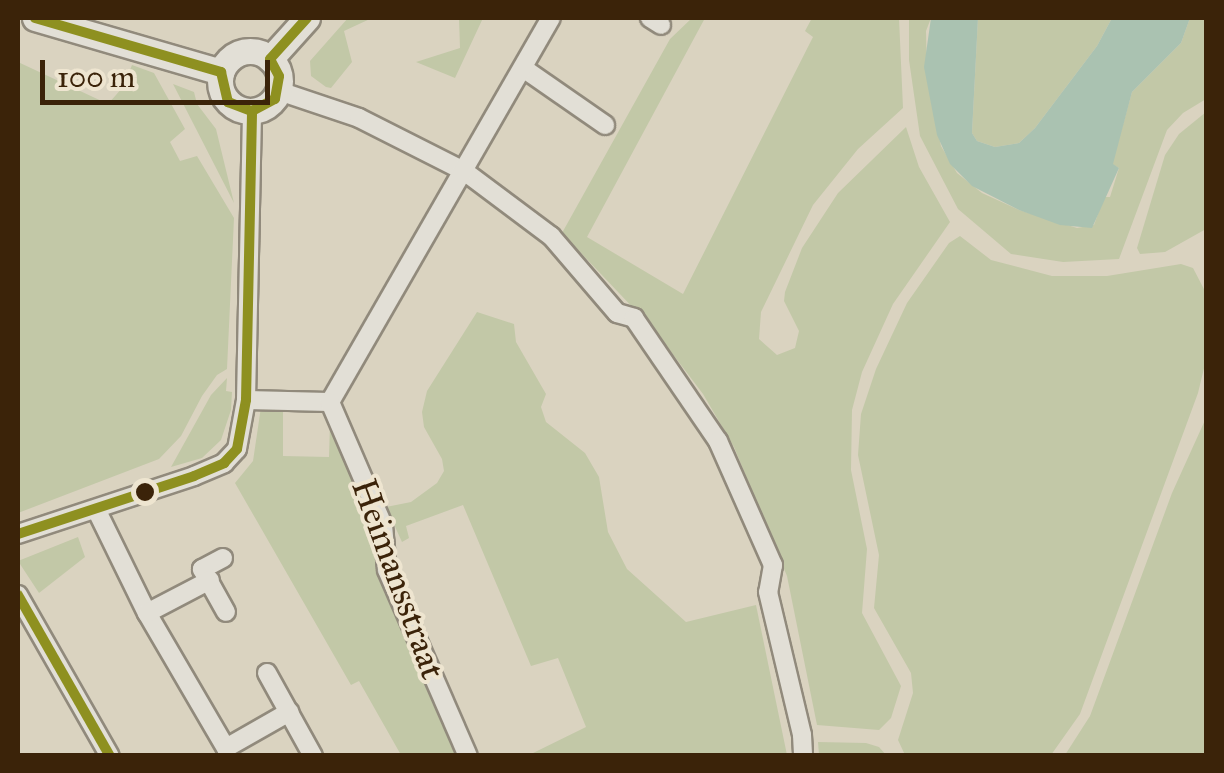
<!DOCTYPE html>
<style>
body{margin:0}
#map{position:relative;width:1224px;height:773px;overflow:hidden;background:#dad3c0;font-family:"IM FELL Great Primer",serif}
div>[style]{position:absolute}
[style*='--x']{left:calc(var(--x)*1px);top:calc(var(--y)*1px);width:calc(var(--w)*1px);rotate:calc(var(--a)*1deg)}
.green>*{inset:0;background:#c2c8a7}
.water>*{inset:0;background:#aac2b1}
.roads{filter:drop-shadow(2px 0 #918a7c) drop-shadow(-2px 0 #918a7c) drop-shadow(0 2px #918a7c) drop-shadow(0 -2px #918a7c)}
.minor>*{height:18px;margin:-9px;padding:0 9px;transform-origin:9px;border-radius:9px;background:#e2dfd6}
.secondary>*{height:25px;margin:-12.5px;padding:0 12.5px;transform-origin:12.5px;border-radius:12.5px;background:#e2dfd6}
.secondary>.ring{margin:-12.5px;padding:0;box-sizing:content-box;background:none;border:25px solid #e2dfd6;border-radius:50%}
.bus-1>*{height:10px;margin:-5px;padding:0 5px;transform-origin:5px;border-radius:5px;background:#8e9020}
.dots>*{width:28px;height:28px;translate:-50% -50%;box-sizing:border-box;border:5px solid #eee5d0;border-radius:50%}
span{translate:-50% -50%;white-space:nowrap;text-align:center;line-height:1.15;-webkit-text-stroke:8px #eee5d0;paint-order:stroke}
.street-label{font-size:35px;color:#3b2309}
.frame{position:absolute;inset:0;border:20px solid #3b2309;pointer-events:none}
.scale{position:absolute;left:40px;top:60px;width:230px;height:45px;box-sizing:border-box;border:5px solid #3b2309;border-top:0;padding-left:12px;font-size:30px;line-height:35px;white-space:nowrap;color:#3b2309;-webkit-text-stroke:8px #eee5d0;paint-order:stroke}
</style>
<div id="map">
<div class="green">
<i style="clip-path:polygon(348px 18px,372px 18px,344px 31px,352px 62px,331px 88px,326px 87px,311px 76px,310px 61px)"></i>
<i style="clip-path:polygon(459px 18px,483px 18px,455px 78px,416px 62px,460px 48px)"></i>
<i style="clip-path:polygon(692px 18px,705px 18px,587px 237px,683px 294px,813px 37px,805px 31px,812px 18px,899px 18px,903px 108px,858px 149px,813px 205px,761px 312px,759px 339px,777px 355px,795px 348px,799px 331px,784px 301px,785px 292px,802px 248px,838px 193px,906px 127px,919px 167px,950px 222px,893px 304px,862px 372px,852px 410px,851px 470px,867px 549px,862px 613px,901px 686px,891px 718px,879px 730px,817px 725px,787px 576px,734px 447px,703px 394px,656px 332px,562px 233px,670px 39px)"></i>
<i style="clip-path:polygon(909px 18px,931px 18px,926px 31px,927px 79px,941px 146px,957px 173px,982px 193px,1019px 210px,1077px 228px,1094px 225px,1104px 197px,1110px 197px,1119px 168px,1112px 164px,1132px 92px,1181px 43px,1190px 18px,1206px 18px,1206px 99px,1183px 113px,1167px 130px,1119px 259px,1063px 262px,1011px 254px,958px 209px,920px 136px,909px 60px)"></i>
<i style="clip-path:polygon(978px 18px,1112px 18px,1097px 46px,1035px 128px,1019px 143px,995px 147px,977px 141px,972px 133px)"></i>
<i style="clip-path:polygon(18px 62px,108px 104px,123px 87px,132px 65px,154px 73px,185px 129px,170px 142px,180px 161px,197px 156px,234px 218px,227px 369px,217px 375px,202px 396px,181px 436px,159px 459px,18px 513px)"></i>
<i style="clip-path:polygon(173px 84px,194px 92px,197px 104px,216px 129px,234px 203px)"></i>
<i style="clip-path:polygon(1206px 112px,1206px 229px,1165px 252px,1140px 254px,1137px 248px,1165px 155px,1179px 134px)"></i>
<i style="clip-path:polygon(960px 236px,991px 260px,1052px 276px,1107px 276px,1181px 264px,1193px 268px,1206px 293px,1206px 360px,1198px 393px,1080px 714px,1051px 755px,905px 755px,898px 740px,913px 693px,911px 673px,874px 608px,879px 555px,858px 455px,861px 414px,876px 369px,907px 303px,949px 243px)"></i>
<i style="clip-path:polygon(477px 312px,514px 324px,516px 342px,546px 394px,541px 407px,546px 422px,585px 453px,599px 477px,608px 532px,627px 569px,686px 622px,756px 605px,787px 755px,529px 755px,586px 727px,558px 658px,531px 666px,463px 505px,406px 526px,409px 538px,402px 542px,386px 507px,411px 502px,437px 483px,444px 471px,442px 459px,424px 427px,422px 412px,427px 391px)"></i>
<i style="clip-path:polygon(227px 378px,226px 391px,232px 392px,231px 410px,221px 440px,202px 458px,171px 467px,211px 395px)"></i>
<i style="clip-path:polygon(1206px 402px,1206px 755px,1065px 755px,1090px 716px,1172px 493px,1206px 418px)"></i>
<i style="clip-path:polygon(261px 407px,283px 407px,283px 456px,329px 457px,330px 423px,377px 527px,376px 560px,459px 755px,401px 755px,359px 681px,351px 685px,235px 483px,253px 461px)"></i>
<i style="clip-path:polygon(78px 537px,85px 557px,39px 593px,18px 561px)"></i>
<i style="clip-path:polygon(818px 742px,866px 743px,879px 747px,886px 755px,819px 755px)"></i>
</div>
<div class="water">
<i style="clip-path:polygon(931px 18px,978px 18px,972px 133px,977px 141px,995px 147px,1019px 143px,1035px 128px,1097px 46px,1112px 18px,1190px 18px,1181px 43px,1132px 92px,1113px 164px,1119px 168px,1092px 228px,1060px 225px,1019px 210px,972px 186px,950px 164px,937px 135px,924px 67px)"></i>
</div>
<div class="roads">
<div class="minor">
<i style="--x:650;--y:18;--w:13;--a:32"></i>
<i style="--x:523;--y:68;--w:100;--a:34.8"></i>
<i style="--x:279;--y:91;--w:84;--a:18.6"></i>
<i style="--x:359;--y:118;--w:118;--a:26.8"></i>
<i style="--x:464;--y:171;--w:109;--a:36.8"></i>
<i style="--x:551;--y:236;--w:101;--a:49.4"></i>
<i style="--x:617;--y:313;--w:18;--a:16"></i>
<i style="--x:634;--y:318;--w:149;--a:55.7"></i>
<i style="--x:718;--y:441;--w:136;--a:66.1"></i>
<i style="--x:773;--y:565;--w:27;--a:100"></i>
<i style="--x:768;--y:592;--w:147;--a:76.6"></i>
<i style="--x:802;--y:735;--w:21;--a:87"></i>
<i style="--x:246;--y:400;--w:84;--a:1.4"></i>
<i style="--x:330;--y:402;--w:443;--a:-60.1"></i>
<i style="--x:330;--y:402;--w:134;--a:66.7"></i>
<i style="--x:383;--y:525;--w:45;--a:84.9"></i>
<i style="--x:387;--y:570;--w:203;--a:66.5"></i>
<i style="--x:96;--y:509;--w:116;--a:63.9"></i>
<i style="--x:147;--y:613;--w:156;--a:59.7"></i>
<i style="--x:226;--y:748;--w:73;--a:-29.7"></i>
<i style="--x:18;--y:534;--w:185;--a:-18.2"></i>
<i style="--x:194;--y:476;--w:33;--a:-23"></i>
<i style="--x:224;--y:463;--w:19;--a:-47"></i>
<i style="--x:237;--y:449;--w:50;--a:-79.6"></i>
<i style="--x:246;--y:400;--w:289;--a:-88.8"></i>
<i style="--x:223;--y:558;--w:24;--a:152"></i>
<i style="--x:202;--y:569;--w:49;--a:60.8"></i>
<i style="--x:18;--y:595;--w:185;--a:60.3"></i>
<i style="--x:147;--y:613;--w:71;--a:-27.6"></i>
<i style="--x:267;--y:673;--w:95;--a:61"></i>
</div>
<div class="secondary">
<i style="--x:35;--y:18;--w:194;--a:16.2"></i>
<i class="ring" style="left:220px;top:51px;width:35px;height:35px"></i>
<i style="--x:270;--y:59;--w:55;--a:-47.9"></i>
</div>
</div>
<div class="bus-1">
<i style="--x:35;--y:18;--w:194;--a:16.2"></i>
<i style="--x:221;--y:72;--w:31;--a:77"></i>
<i style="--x:228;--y:102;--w:26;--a:21"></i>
<i style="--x:252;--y:111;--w:26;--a:-28"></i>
<i style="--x:275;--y:99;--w:23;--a:-80"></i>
<i style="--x:279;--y:76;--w:19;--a:-118"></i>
<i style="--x:270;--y:59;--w:55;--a:-47.9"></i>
<i style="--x:18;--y:534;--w:185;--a:-18.2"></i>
<i style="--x:194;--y:476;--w:33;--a:-23"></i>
<i style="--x:224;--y:463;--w:19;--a:-47"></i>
<i style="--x:237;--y:449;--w:50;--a:-79.6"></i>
<i style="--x:246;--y:400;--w:289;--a:-88.8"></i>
<i style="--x:18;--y:595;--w:185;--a:60.3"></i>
</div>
<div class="dots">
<i style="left:145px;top:492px;background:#3b2309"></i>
</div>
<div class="street-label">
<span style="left:398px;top:579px;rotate:70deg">Heimansstraat</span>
</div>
<div class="frame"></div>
<div class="scale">100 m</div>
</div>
